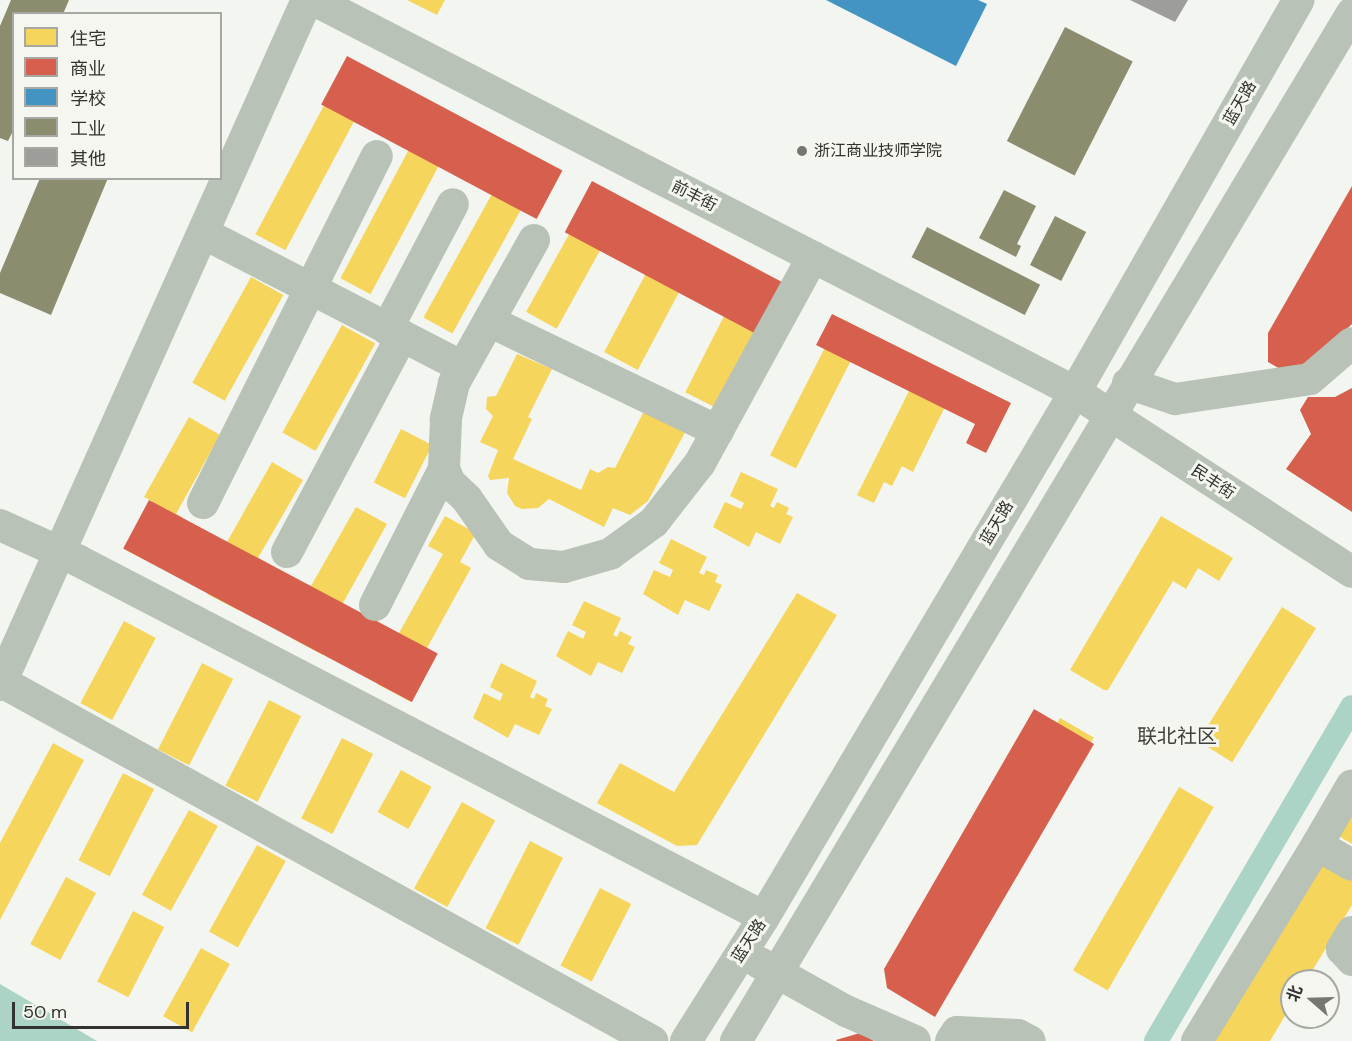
<!DOCTYPE html>
<meta charset="utf-8">
<style>
body{margin:0}
#map{position:relative;width:1352px;height:1041px;overflow:hidden;background:#f3f5f0;font-family:"DM Sans","Noto Sans SC",sans-serif}
div>[style]{position:absolute}
[style*='--x']{left:calc(var(--x)*1px);top:calc(var(--y)*1px);width:calc(var(--w)*1px);rotate:calc(var(--a)*1deg)}
.water>*{inset:0;background:#acd4c6}
.homes>*{inset:0;background:#f6d55c;transform-origin:0 0}
.shops>*{inset:0;background:#d6604d;transform-origin:0 0}
.schools>*{inset:0;background:#4393c3}
.industry>*{inset:0;background:#8c8c6e;transform-origin:0 0}
.canal>*{height:24px;margin:-12px;padding:0 12px;transform-origin:12px;border-radius:12px;background:#acd4c6}
.building>*{inset:0;background:#9d9d9a}
.minor>*{height:32px;margin:-16px;padding:0 16px;transform-origin:16px;border-radius:16px;background:#b8c2b7}
.dots>*{width:16px;height:16px;translate:-50% -50%;box-sizing:border-box;border:3px solid #f4f6ef;border-radius:50%}
span{translate:-50% -50%;white-space:nowrap;text-align:center;line-height:1.15;-webkit-text-stroke:6px #f4f6ef;paint-order:stroke}
.street-label{font-size:16px;color:#323330}
.poi-label{font-size:16px;color:#323330}
.left{translate:0 -50%;text-align:left}
.quarter-label{font-size:20px;color:#40413c}
.legend{position:absolute;left:12px;top:12px;width:210px;height:168px;box-sizing:border-box;background:#f4f6ef;border:2px solid #a6a8a3;margin:0;padding:8px 10px;list-style:none;font-size:18px;color:#323330}
.legend li{display:flex;align-items:center;gap:12px;height:30px}
.legend b{width:30px;border:2px solid #a6a8a3}
.north{position:absolute;left:1280px;top:969px;width:60px;height:60px;box-sizing:border-box;background:#f4f6ef;border:2px solid #a6a8a3;border-radius:50%;rotate:290deg;font-size:16px;font-weight:700;line-height:24px;text-align:center;color:#323330}
.north::after{content:'';display:block;margin:auto;width:21px;height:27px;background:#767773;clip-path:polygon(50% 0,100% 100%,50% 72%,0 100%)}
.scale{position:absolute;left:12px;top:1002px;width:177px;height:27px;box-sizing:border-box;border:3px solid #323330;border-top:0;padding-left:8px;font-size:18px;line-height:21px;white-space:nowrap;color:#323330;-webkit-text-stroke:4px #f4f6ef;paint-order:stroke}
</style>
<div id="map">
<div class="water">
<i style="clip-path:polygon(0 984px,97px 1041px,0 1041px)"></i>
</div>
<div class="homes">
<i style="clip-path:polygon(407px 0,445px 0,437px 15px)"></i>
<i style="left:347px;top:62px;width:34px;height:195px;rotate:28deg"></i>
<i style="left:432px;top:106px;width:34px;height:195px;rotate:28deg"></i>
<i style="left:518px;top:147px;width:33px;height:195px;rotate:29deg"></i>
<i style="left:593px;top:191px;width:35px;height:138px;rotate:29deg"></i>
<i style="left:668px;top:232px;width:38px;height:136px;rotate:28deg"></i>
<i style="left:747px;top:271px;width:35px;height:136px;rotate:27deg"></i>
<i style="left:251px;top:277px;width:37px;height:121px;rotate:29deg"></i>
<i style="left:840px;top:318px;width:29px;height:154px;rotate:27deg"></i>
<i style="left:342px;top:325px;width:38px;height:123px;rotate:29deg"></i>
<i style="clip-path:polygon(517px 354px,552px 369px,528px 417px,532px 419px,513px 459px,581px 490px,590px 469px,598px 473px,608px 467px,615px 468px,647px 405px,689px 425px,648px 501px,630px 515px,613px 508px,604px 527px,549px 499px,538px 508px,522px 509px,515px 506px,507px 493px,509px 478px,490px 480px,488px 476px,498px 450px,480px 442px,493px 416px,486px 409px,487px 397px,496px 396px)"></i>
<i style="clip-path:polygon(924px 361px,959px 378px,913px 472px,902px 466px,892px 486px,884px 482px,874px 503px,857px 495px)"></i>
<i style="clip-path:polygon(189px 417px,220px 435px,176px 514px,182px 517px,155px 565px,124px 549px,152px 501px,144px 497px)"></i>
<i style="left:401px;top:429px;width:35px;height:60px;rotate:27deg"></i>
<i style="clip-path:polygon(272px 462px,303px 480px,258px 558px,266px 562px,238px 610px,207px 594px,234px 546px,227px 542px)"></i>
<i style="clip-path:polygon(741px 472px,778px 489px,770px 506px,774px 508px,777px 502px,789px 508px,786px 514px,793px 517px,780px 544px,756px 532px,749px 547px,713px 527px,725px 502px,741px 509px,744px 503px,730px 496px)"></i>
<i style="clip-path:polygon(356px 507px,387px 524px,343px 603px,350px 608px,323px 655px,291px 638px,319px 591px,311px 586px)"></i>
<i style="clip-path:polygon(445px 516px,476px 533px,460px 562px,471px 568px,427px 648px,437px 654px,411px 702px,377px 684px,403px 636px,399px 633px,443px 554px,428px 546px)"></i>
<i style="clip-path:polygon(1161px 516px,1233px 558px,1219px 581px,1198px 568px,1186px 589px,1173px 581px,1108px 690px,1104px 690px,1070px 670px)"></i>
<i style="clip-path:polygon(671px 539px,707px 557px,699px 573px,704px 575px,706px 570px,718px 575px,715px 582px,722px 585px,709px 611px,685px 600px,678px 615px,643px 594px,654px 570px,670px 577px,673px 570px,659px 563px)"></i>
<i style="clip-path:polygon(797px 593px,837px 615px,697px 845px,677px 846px,597px 803px,620px 763px,674px 792px)"></i>
<i style="clip-path:polygon(584px 601px,621px 618px,613px 635px,617px 637px,620px 631px,632px 637px,628px 644px,635px 647px,622px 673px,598px 662px,591px 676px,556px 656px,568px 631px,583px 639px,586px 632px,572px 625px)"></i>
<i style="left:1282px;top:607px;width:40px;height:158px;rotate:32deg"></i>
<i style="left:124px;top:621px;width:36px;height:93px;rotate:28deg"></i>
<i style="left:202px;top:663px;width:35px;height:97px;rotate:27deg"></i>
<i style="clip-path:polygon(501px 663px,537px 681px,530px 697px,534px 699px,536px 693px,548px 699px,545px 706px,552px 709px,539px 735px,515px 724px,508px 738px,473px 718px,484px 693px,500px 701px,503px 694px,490px 687px)"></i>
<i style="left:269px;top:700px;width:36px;height:96px;rotate:27deg"></i>
<i style="left:1060px;top:718px;width:39px;height:319px;rotate:30deg"></i>
<i style="left:342px;top:738px;width:35px;height:90px;rotate:27deg"></i>
<i style="clip-path:polygon(53px 743px,84px 760px,0 920px,0 843px)"></i>
<i style="left:401px;top:770px;width:35px;height:48px;rotate:29deg"></i>
<i style="left:123px;top:773px;width:35px;height:98px;rotate:27deg"></i>
<i style="left:1179px;top:787px;width:40px;height:212px;rotate:30deg"></i>
<i style="left:462px;top:802px;width:38px;height:99px;rotate:29deg"></i>
<i style="clip-path:polygon(1352px 809px,1352px 844px,1337px 835px)"></i>
<i style="left:189px;top:810px;width:33px;height:97px;rotate:29deg"></i>
<i style="left:530px;top:841px;width:37px;height:98px;rotate:27deg"></i>
<i style="left:257px;top:845px;width:33px;height:99px;rotate:29deg"></i>
<i style="clip-path:polygon(1322px 863px,1352px 881px,1352px 905px,1306px 981px,1292px 981px,1292px 1004px,1270px 1041px,1214px 1041px)"></i>
<i style="left:66px;top:877px;width:34px;height:76px;rotate:28deg"></i>
<i style="left:600px;top:888px;width:35px;height:87px;rotate:27deg"></i>
<i style="left:133px;top:911px;width:35px;height:79px;rotate:27deg"></i>
<i style="left:201px;top:948px;width:33px;height:78px;rotate:29deg"></i>
</div>
<div class="shops">
<i style="left:347px;top:56px;width:244px;height:55px;rotate:28deg"></i>
<i style="left:592px;top:181px;width:219px;height:58px;rotate:28deg"></i>
<i style="clip-path:polygon(1352px 186px,1352px 324px,1312px 362px,1284px 371px,1268px 362px,1268px 333px)"></i>
<i style="clip-path:polygon(832px 314px,1011px 403px,986px 453px,966px 443px,975px 424px,816px 345px)"></i>
<i style="clip-path:polygon(1352px 388px,1352px 512px,1286px 469px,1311px 434px,1300px 410px,1308px 397px,1335px 397px)"></i>
<i style="left:149px;top:500px;width:327px;height:55px;rotate:28deg"></i>
<i style="clip-path:polygon(1034px 709px,1094px 744px,935px 1017px,887px 988px,884px 969px)"></i>
<i style="clip-path:polygon(860px 1033px,874px 1041px,837px 1041px,836px 1040px)"></i>
</div>
<div class="schools">
<i style="clip-path:polygon(826px 0,978px 0,987px 4px,956px 66px)"></i>
</div>
<div class="industry">
<i style="clip-path:polygon(11px 0,69px 0,63px 14px,14px 14px,14px 129px,8px 141px,0 138px,0 26px)"></i>
<i style="left:1065px;top:27px;width:76px;height:128px;rotate:27deg"></i>
<i style="clip-path:polygon(40px 178px,108px 178px,51px 315px,0 293px,0 273px)"></i>
<i style="clip-path:polygon(1004px 190px,1036px 206px,1017px 244px,1021px 246px,1016px 257px,979px 238px)"></i>
<i style="left:1055px;top:216px;width:35px;height:55px;rotate:27deg"></i>
<i style="left:927px;top:227px;width:127px;height:34px;rotate:27deg"></i>
</div>
<div class="canal">
<i style="--x:1156;--y:1041;--w:387;--a:-59.6"></i>
</div>
<div class="building">
<i style="clip-path:polygon(1130px 0,1188px 0,1175px 22px)"></i>
</div>
<div class="minor">
<i style="--x:314;--y:0;--w:856;--a:27.25"></i>
<i style="--x:1075;--y:392;--w:330;--a:33"></i>
<i style="--x:203;--y:233;--w:292;--a:27.3"></i>
<i style="--x:534;--y:240;--w:164;--a:119.2"></i>
<i style="--x:454;--y:383;--w:37;--a:103"></i>
<i style="--x:446;--y:419;--w:50;--a:92.3"></i>
<i style="--x:444;--y:469;--w:15;--a:67"></i>
<i style="--x:450;--y:483;--w:23;--a:43"></i>
<i style="--x:467;--y:499;--w:56;--a:55.2"></i>
<i style="--x:499;--y:545;--w:36;--a:32"></i>
<i style="--x:529;--y:564;--w:35;--a:5"></i>
<i style="--x:564;--y:567;--w:48;--a:-15.8"></i>
<i style="--x:610;--y:554;--w:54;--a:-36"></i>
<i style="--x:654;--y:522;--w:75;--a:-52.1"></i>
<i style="--x:700;--y:463;--w:235;--a:-61.3"></i>
<i style="--x:489;--y:321;--w:254;--a:25.7"></i>
<i style="--x:387;--y:329;--w:141;--a:-62.2"></i>
<i style="--x:1128;--y:383;--w:50;--a:18.8"></i>
<i style="--x:1175;--y:399;--w:136;--a:-8.4"></i>
<i style="--x:1310;--y:379;--w:55;--a:-40.6"></i>
<i style="--x:203;--y:503;--w:388;--a:-63.4"></i>
<i style="--x:0;--y:525;--w:85;--a:24.4"></i>
<i style="--x:77;--y:560;--w:774;--a:27.46"></i>
<i style="--x:287;--y:552;--w:245;--a:-62"></i>
<i style="--x:375;--y:605;--w:153;--a:-63.1"></i>
<i style="--x:2;--y:682;--w:743;--a:28.91"></i>
<i style="--x:0;--y:685;--w:751;--a:-65.86"></i>
<i style="--x:1317;--y:845;--w:69;--a:-59.7"></i>
<i style="--x:1352;--y:932;--w:20;--a:120"></i>
<i style="--x:1342;--y:949;--w:15;--a:48"></i>
<i style="--x:758;--y:962;--w:101;--a:29.1"></i>
<i style="--x:846;--y:1011;--w:75;--a:23.5"></i>
<i style="--x:686;--y:1041;--w:146;--a:-57.8"></i>
<i style="--x:764;--y:917;--w:610;--a:-59.36"></i>
<i style="--x:1075;--y:392;--w:451;--a:-60.3"></i>
<i style="--x:736;--y:1041;--w:1198;--a:-59.07"></i>
<i style="--x:951;--y:1041;--w:11;--a:-56"></i>
<i style="--x:957;--y:1032;--w:61;--a:2.8"></i>
<i style="--x:1018;--y:1035;--w:13;--a:27"></i>
<i style="--x:1197;--y:1041;--w:230;--a:-58.5"></i>
<i style="--x:1317;--y:845;--w:40;--a:29.7"></i>
</div>
<div class="dots">
<i style="left:802px;top:151px;background:#767773"></i>
</div>
<div class="street-label">
<span style="left:1240px;top:103px;rotate:-60deg">蓝天路</span>
<span style="left:694px;top:196px;rotate:27deg">前丰街</span>
<span style="left:1213px;top:482px;rotate:33deg">民丰街</span>
<span style="left:997px;top:523px;rotate:-59deg">蓝天路</span>
<span style="left:749px;top:941px;rotate:-57deg">蓝天路</span>
</div>
<div class="poi-label">
<span class="left" style="left:814px;top:151px">浙江商业技师学院</span>
</div>
<div class="quarter-label">
<span style="left:1177px;top:736px">联北社区</span>
</div>
<ul class="legend">
<li><b style="height:16px;background:#f6d55c"></b>住宅</li>
<li><b style="height:16px;background:#d6604d"></b>商业</li>
<li><b style="height:16px;background:#4393c3"></b>学校</li>
<li><b style="height:16px;background:#8c8c6e"></b>工业</li>
<li><b style="height:16px;background:#9d9d9a"></b>其他</li>
</ul>
<div class="north">北</div>
<div class="scale">50 m</div>
</div>
